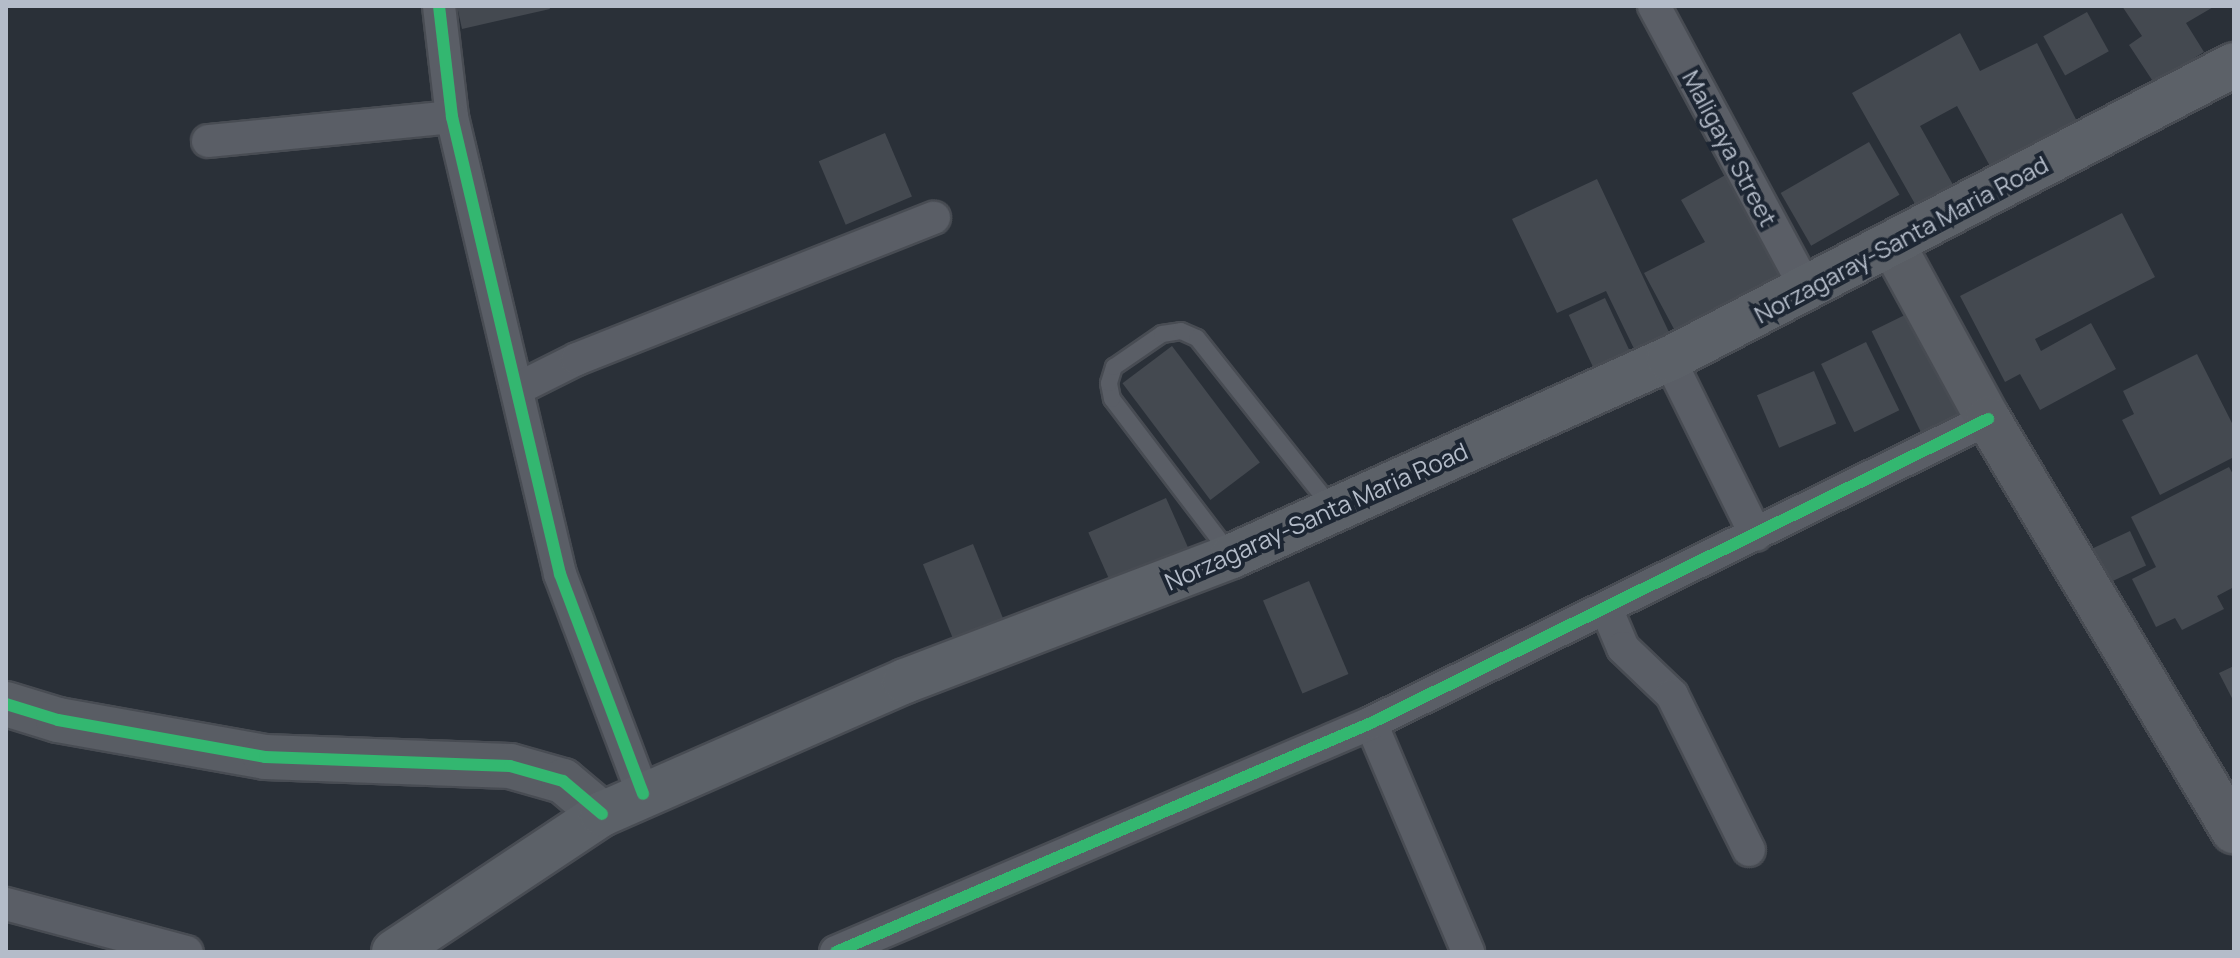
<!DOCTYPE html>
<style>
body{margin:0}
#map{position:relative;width:2240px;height:958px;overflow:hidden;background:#2a3038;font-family:Manrope,sans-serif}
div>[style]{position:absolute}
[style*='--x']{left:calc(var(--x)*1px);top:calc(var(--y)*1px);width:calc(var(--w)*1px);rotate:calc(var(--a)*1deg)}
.building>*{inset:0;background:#444950;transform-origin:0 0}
.roads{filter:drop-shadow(2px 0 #484c53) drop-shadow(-2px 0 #484c53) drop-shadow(0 2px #484c53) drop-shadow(0 -2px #484c53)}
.lane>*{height:16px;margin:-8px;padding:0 8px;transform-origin:8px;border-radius:8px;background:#5a5e66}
.street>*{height:32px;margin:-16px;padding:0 16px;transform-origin:16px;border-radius:16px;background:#5a5e66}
.secondary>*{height:44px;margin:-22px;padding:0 22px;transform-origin:22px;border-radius:22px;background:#595d64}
.primary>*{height:44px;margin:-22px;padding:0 22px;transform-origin:22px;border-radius:22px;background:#5c6168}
.cycleway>*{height:12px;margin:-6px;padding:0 6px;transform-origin:6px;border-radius:6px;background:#33b770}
span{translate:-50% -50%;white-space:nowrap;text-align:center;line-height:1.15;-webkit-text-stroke:8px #1d2633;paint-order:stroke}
.street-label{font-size:24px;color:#b4bcc9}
.frame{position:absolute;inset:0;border:8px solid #b4bcc9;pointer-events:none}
</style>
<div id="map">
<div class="building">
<i style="clip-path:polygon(457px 6px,549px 6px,550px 9px,462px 29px)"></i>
<i style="clip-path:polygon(2122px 6px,2215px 6px,2186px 23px,2204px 52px,2154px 83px,2129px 45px,2142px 36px)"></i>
<i style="left:2087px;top:12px;width:45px;height:50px;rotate:61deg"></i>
<i style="clip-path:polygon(1960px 33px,1980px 71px,2037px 43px,2083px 133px,1997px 179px,1957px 106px,1920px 126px,1956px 190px,1919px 211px,1852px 93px)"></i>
<i style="left:885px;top:133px;width:69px;height:72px;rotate:67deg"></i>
<i style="left:1869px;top:142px;width:61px;height:102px;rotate:60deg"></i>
<i style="clip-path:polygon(1729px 173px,1793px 283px,1682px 344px,1644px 273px,1705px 242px,1681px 200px)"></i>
<i style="clip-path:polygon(1597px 179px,1675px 345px,1640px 361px,1606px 291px,1557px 313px,1512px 219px)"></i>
<i style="clip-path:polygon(2122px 213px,2155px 277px,2035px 339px,2041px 351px,2091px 323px,2116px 369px,2040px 410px,2020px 374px,2005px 382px,1960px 296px)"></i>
<i style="left:1605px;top:298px;width:69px;height:40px;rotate:65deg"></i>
<i style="left:1913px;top:311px;width:124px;height:46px;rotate:64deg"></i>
<i style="left:1866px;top:342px;width:76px;height:50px;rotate:64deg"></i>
<i style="left:1172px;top:346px;width:146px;height:62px;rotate:53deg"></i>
<i style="clip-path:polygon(2197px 354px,2234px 427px,2234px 457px,2160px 495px,2122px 420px,2134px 414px,2123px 391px)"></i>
<i style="left:1814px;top:371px;width:57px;height:62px;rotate:67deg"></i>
<i style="clip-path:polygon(2229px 467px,2234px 476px,2234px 587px,2217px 596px,2224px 609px,2182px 630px,2175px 618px,2156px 627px,2132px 579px,2156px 567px,2131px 517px)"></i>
<i style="left:1166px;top:498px;width:58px;height:85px;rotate:66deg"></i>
<i style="left:2130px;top:531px;width:38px;height:48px;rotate:65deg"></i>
<i style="left:973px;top:544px;width:87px;height:54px;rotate:68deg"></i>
<i style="left:1309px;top:581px;width:101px;height:50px;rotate:67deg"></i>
<i style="clip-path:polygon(2234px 666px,2234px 702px,2219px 673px)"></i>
</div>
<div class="roads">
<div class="lane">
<i style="--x:1231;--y:555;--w:196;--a:-127.3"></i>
<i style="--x:1112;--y:399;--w:16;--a:-101"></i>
<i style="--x:1109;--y:383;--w:17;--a:-73"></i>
<i style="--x:1114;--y:367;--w:58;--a:-34.5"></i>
<i style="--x:1162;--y:334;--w:19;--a:-9"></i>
<i style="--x:1181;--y:331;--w:17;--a:24"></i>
<i style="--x:1197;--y:338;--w:217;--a:51.5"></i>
</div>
<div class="street">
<i style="--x:439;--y:6;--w:112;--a:83.3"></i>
<i style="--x:452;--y:117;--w:470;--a:76.7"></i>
<i style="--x:560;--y:574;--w:235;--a:69.3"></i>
<i style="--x:1654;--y:6;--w:323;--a:61.7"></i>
<i style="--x:208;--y:141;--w:245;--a:-5.6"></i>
<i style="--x:1669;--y:359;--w:196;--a:63.7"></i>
<i style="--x:517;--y:389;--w:67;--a:-26.6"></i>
<i style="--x:577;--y:359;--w:384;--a:-21.6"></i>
<i style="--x:1606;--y:608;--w:43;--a:67"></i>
<i style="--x:1623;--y:648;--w:68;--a:43.8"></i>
<i style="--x:1672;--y:695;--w:173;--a:63.6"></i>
<i style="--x:1371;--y:723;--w:249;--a:67"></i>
<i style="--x:6;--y:904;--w:187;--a:14.9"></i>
<i style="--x:836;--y:952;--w:582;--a:-23.17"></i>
<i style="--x:1371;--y:723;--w:688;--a:-26.23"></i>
</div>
<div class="secondary">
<i style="--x:1893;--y:245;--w:198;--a:61.4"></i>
<i style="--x:1988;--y:419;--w:480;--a:59.2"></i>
<i style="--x:6;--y:704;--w:54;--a:17.1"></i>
<i style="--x:58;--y:720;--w:210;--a:10.1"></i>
<i style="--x:265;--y:757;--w:245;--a:2.1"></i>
<i style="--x:510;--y:766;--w:55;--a:15.8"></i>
<i style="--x:563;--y:781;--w:51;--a:40.2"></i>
</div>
<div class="primary">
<i style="--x:394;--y:952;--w:250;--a:-33.6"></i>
<i style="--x:602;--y:814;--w:331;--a:-23.7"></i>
<i style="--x:905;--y:681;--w:350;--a:-20.9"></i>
<i style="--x:1232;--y:556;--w:479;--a:-24.3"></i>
<i style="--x:1669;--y:359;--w:637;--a:-27.49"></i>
</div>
</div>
<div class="cycleway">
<i style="--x:439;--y:6;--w:112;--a:83.3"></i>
<i style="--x:452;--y:117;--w:470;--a:76.7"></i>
<i style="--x:560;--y:574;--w:235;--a:69.3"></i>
<i style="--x:6;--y:704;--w:54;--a:17.1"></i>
<i style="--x:58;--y:720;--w:210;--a:10.1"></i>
<i style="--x:265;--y:757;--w:245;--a:2.1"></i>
<i style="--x:510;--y:766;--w:55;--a:15.8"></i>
<i style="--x:563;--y:781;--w:51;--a:40.2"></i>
<i style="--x:836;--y:952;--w:582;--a:-23.17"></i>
<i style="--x:1371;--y:723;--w:688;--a:-26.23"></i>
</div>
<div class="street-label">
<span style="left:1730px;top:148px;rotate:62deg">Maligaya Street</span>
<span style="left:1901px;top:239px;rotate:-28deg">Norzagaray-Santa Maria Road</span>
<span style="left:1316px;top:516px;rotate:-24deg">Norzagaray-Santa Maria Road</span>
</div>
<div class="frame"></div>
</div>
